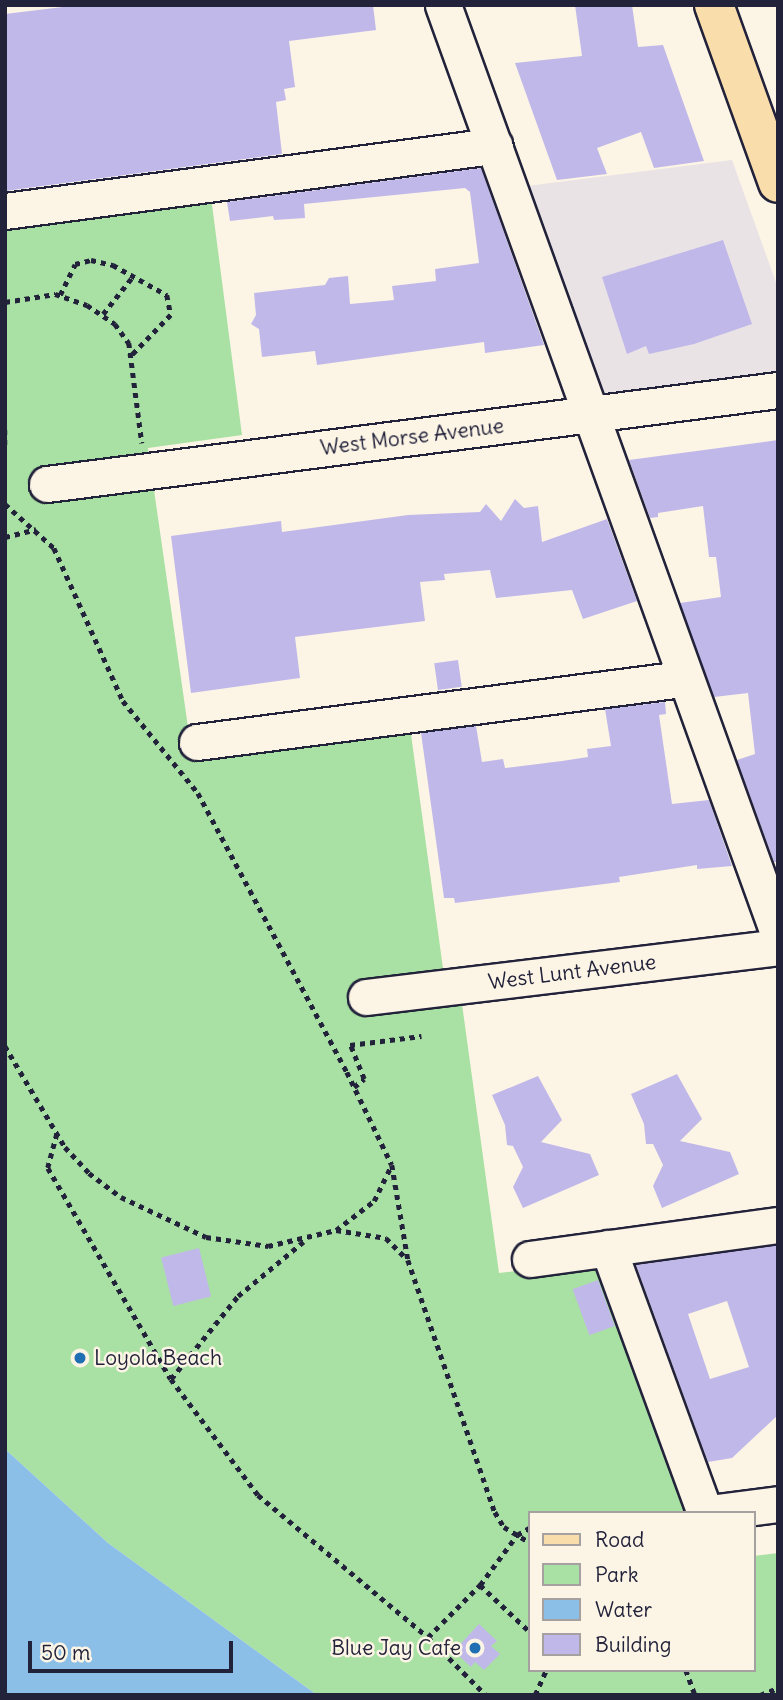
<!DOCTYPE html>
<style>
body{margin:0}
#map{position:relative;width:783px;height:1700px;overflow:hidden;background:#fcf5e5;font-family:Delius,sans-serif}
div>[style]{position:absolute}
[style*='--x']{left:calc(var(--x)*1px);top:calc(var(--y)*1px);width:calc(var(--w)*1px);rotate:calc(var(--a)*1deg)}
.built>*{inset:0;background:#eae3e6}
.green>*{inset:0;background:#a9e0a3}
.water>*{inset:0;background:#8bbfe8}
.building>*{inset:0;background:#c1b8ea;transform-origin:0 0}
.path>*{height:4.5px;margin-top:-2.25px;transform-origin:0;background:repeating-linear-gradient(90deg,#22223b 0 5px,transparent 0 10px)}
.roads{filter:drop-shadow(2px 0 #22223b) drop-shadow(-2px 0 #22223b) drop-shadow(0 2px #22223b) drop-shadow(0 -2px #22223b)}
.minor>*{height:35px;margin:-17.5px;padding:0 17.5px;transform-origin:17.5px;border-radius:17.5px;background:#fcf5e5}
.major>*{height:38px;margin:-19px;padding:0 19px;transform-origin:19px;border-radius:19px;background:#f9ddab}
.dots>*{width:19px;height:19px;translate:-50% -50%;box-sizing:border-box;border:4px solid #fcf5e5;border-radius:50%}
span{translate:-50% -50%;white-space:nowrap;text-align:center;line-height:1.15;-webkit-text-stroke:5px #fcf5e5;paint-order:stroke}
.street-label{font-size:21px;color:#22223b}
.poi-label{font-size:21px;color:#22223b}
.left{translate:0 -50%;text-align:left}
.right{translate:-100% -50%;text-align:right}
.frame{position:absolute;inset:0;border:7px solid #22223b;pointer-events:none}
.legend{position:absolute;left:528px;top:1511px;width:228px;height:161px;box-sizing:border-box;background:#fcf5e5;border:2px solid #a5a1a1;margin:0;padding:9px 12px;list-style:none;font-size:21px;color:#22223b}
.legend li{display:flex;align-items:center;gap:14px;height:35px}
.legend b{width:35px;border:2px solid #a5a1a1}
.scale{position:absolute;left:28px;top:1641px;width:205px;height:32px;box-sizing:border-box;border:4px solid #22223b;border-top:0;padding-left:9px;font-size:21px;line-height:24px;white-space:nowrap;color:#22223b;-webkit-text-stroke:5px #fcf5e5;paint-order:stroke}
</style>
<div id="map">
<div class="built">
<i style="clip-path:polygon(732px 160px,778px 288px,778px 383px,597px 406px,519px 187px)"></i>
</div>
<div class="green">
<i style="clip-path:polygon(211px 197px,242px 435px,148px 448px,192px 755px,410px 727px,448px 1005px,462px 1004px,499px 1273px,598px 1261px,689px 1513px,529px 1513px,529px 1670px,753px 1670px,753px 1556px,778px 1553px,778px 1695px,317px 1695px,108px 1543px,5px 1449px,5px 223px)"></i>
</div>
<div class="water">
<i style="clip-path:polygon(5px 1449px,108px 1543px,317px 1695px,5px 1695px)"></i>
</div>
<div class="building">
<i style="clip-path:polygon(79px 5px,373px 5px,376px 30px,289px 41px,295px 87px,284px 89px,286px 100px,276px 102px,282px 154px,5px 191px,5px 14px)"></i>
<i style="clip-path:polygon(575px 5px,632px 5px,638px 47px,663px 45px,704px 161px,654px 168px,641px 132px,597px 148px,607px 174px,557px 180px,515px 63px,582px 56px)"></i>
<i style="clip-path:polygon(481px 168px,544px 345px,485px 353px,484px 342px,317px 365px,315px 351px,262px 357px,259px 329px,251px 324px,256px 315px,254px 293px,325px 285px,329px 278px,348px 276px,350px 304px,394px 300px,392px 286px,436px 281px,435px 269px,479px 263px,470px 192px,465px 188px,304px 204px,305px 218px,274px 220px,273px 216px,230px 221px,227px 202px)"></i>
<i style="clip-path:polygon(723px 240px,752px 324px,694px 344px,649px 354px,646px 346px,627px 354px,602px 277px)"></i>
<i style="clip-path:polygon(778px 440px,778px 862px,774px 862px,737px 760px,755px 754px,748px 693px,714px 697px,680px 603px,721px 597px,716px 557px,709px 557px,703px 506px,658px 513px,658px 517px,650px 518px,629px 460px)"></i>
<i style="clip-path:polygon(515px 499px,524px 508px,538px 506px,542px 542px,607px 519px,637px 601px,583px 619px,572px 590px,496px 598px,490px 570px,444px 574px,445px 580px,420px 582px,425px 621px,295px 637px,300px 678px,191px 693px,171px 536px,281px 521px,282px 532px,408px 515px,480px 512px,486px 504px,501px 521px)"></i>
<i style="left:458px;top:660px;width:27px;height:24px;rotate:82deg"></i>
<i style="clip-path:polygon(665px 702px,666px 714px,659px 715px,672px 804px,709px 800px,732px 866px,697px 869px,697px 865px,619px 877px,620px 882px,455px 903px,454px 898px,444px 898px,421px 733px,476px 726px,482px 762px,503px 759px,505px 768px,562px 761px,588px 757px,587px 749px,611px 746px,605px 709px)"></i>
<i style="clip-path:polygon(677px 1074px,702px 1119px,680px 1141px,730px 1152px,739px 1174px,662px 1208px,653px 1186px,663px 1165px,653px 1144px,646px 1144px,644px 1124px,631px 1094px)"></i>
<i style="clip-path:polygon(538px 1076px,562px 1120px,541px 1142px,590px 1154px,599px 1175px,523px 1208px,513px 1187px,523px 1167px,513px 1146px,507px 1145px,505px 1125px,492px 1095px)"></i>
<i style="clip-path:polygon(evenodd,778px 1245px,778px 1415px,732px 1458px,708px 1462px,636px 1265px,778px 1245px,727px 1301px,749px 1367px,710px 1379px,688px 1314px,727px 1301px)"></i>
<i style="left:199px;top:1248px;width:50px;height:39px;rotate:76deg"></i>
<i style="left:598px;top:1280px;width:49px;height:27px;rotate:70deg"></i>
<i style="clip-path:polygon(479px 1624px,497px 1641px,491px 1646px,500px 1654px,484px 1670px,475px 1662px,471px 1667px,454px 1651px)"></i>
</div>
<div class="path">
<i style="--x:60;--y:295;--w:34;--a:-64"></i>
<i style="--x:75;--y:264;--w:16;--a:-14"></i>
<i style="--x:91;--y:260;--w:23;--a:13"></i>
<i style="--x:113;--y:265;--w:62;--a:29.1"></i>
<i style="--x:167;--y:295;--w:20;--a:79"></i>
<i style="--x:171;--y:315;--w:56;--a:134.3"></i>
<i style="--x:5;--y:302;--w:51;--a:-9.1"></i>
<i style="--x:55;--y:294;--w:34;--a:19"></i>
<i style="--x:87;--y:305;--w:34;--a:34"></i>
<i style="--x:115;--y:324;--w:24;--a:54"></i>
<i style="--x:129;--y:343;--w:101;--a:82.6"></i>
<i style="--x:103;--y:314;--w:50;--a:-51.5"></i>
<i style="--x:5;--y:430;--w:19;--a:90"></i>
<i style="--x:5;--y:504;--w:66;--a:41.9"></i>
<i style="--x:54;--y:548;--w:168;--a:65.7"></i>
<i style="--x:123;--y:701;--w:119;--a:50.8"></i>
<i style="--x:198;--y:793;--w:316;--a:61.9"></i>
<i style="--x:347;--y:1072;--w:103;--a:64.2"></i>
<i style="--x:392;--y:1165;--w:96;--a:80.4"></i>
<i style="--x:408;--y:1260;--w:267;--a:71"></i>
<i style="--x:495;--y:1512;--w:17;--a:59"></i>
<i style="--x:504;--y:1527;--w:29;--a:31"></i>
<i style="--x:5;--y:537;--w:32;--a:-14"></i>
<i style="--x:5;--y:1046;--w:117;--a:59.3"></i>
<i style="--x:65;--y:1147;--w:35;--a:47"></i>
<i style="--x:89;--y:1173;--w:40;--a:37"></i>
<i style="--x:121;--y:1197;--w:94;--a:25.2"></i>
<i style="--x:206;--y:1237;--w:63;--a:8.3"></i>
<i style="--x:268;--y:1246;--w:70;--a:-13.2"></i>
<i style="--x:336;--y:1230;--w:48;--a:-37.3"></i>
<i style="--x:374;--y:1201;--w:39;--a:-64"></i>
<i style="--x:354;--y:1087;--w:13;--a:-39"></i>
<i style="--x:364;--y:1079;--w:37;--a:-112"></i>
<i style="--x:350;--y:1045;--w:72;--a:-7.2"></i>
<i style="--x:57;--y:1134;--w:35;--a:105"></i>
<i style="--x:48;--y:1168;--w:244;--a:59.8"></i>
<i style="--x:171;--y:1379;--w:145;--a:53.1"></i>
<i style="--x:258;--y:1495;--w:222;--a:39.9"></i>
<i style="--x:428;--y:1637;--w:82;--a:45"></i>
<i style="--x:336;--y:1230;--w:51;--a:9.1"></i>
<i style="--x:386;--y:1238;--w:30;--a:45"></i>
<i style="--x:171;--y:1379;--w:107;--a:-51.1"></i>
<i style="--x:238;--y:1296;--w:85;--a:-39.7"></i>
<i style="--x:480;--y:1585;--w:67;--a:43.2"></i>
<i style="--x:428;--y:1637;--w:74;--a:-45"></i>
<i style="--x:480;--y:1585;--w:62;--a:-53.5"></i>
<i style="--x:517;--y:1535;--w:14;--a:-30"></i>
<i style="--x:686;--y:1670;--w:27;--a:70"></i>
<i style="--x:535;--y:1695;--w:27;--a:-66"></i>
<i style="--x:760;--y:1695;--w:19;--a:-21"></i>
</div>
<div class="roads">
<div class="minor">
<i style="--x:443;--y:5;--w:987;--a:70.15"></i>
<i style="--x:5;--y:211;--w:494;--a:-7.6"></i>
<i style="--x:47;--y:484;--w:737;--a:-7.33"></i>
<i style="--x:197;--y:742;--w:491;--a:-7.4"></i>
<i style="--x:366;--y:997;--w:415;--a:-6.9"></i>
<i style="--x:608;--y:1248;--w:282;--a:69.9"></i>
<i style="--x:530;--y:1259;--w:250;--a:-7.8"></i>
<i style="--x:709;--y:1513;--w:70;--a:-7.4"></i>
</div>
<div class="major">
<i style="--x:714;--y:5;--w:189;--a:70.2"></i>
</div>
</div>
<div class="dots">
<i style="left:80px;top:1358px;background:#1f6fb2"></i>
<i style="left:475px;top:1648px;background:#1f6fb2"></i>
</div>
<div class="street-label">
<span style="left:412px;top:437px;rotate:-7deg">West Morse Avenue</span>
<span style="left:572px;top:972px;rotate:-7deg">West Lunt Avenue</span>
</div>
<div class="poi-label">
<span class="left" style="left:94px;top:1358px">Loyola Beach</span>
<span class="right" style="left:461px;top:1648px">Blue Jay Cafe</span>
</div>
<div class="frame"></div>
<ul class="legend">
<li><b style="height:9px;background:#f9ddab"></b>Road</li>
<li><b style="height:19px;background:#a9e0a3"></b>Park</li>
<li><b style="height:19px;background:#8bbfe8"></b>Water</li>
<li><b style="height:19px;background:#c1b8ea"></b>Building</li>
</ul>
<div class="scale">50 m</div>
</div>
